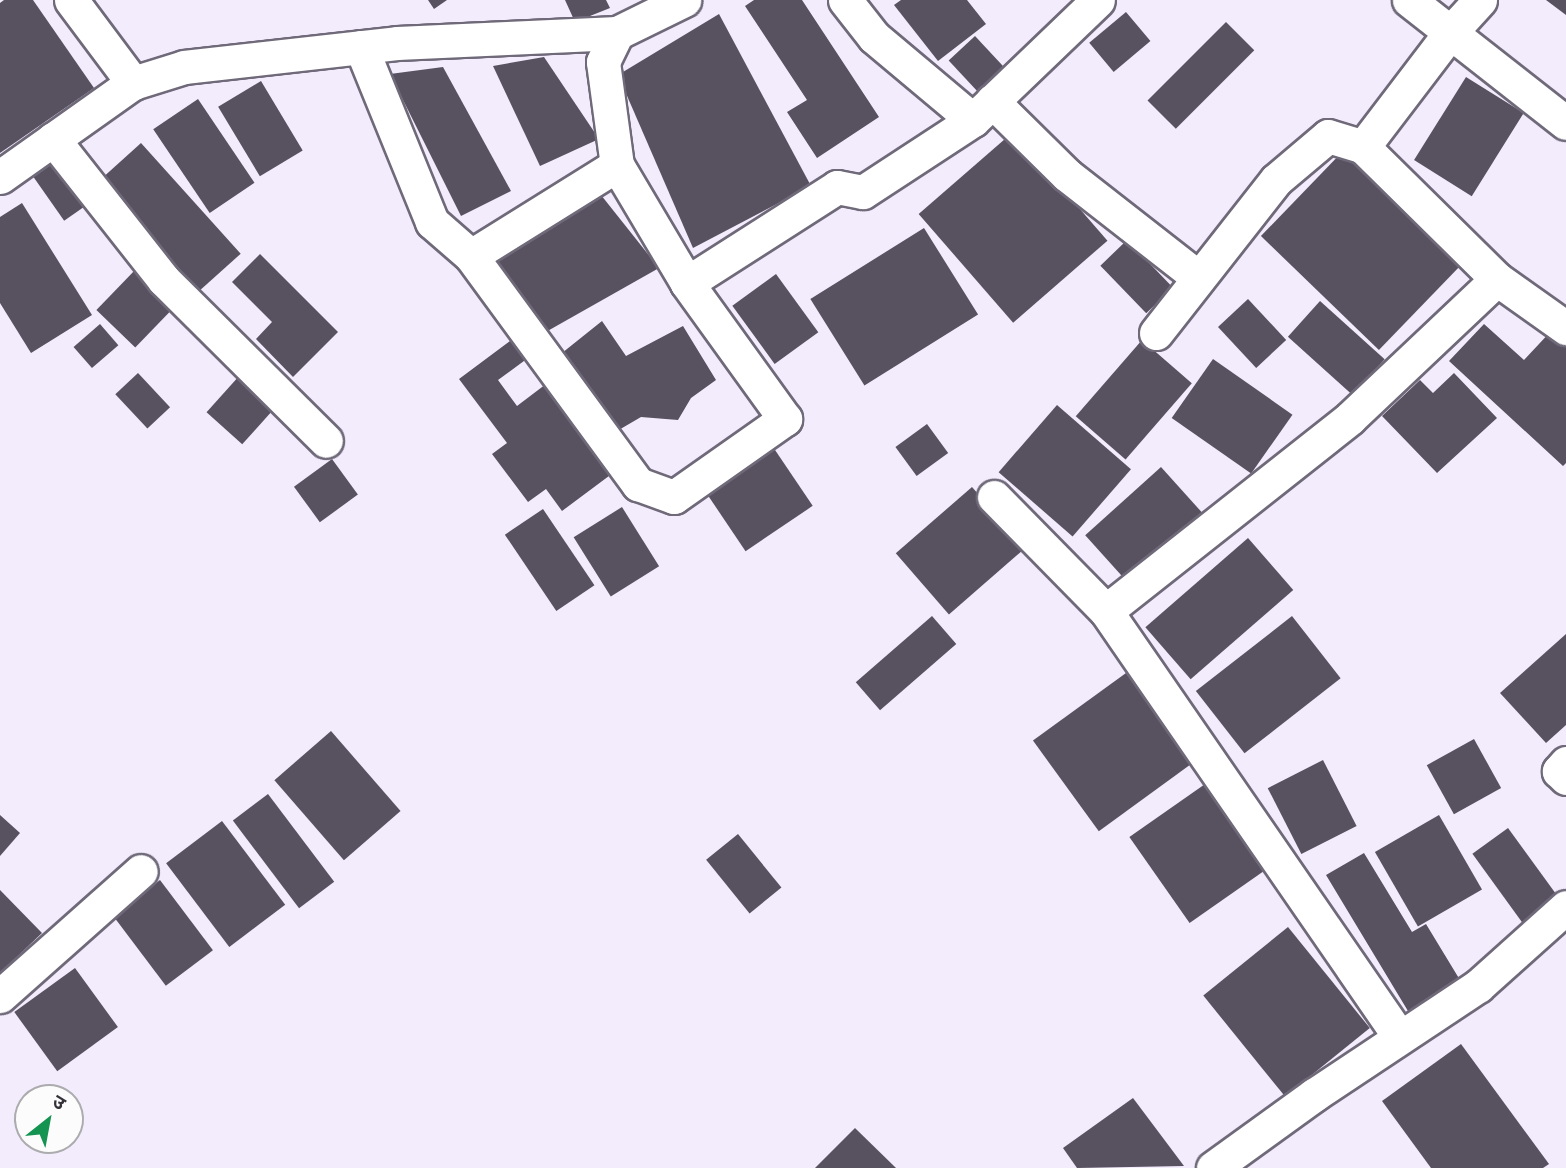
<!DOCTYPE html>
<meta charset="utf-8">
<style>
body{margin:0}
#map{position:relative;width:1566px;height:1168px;overflow:hidden;background:#f2ecfd;font-family:Inter,"Noto Sans Devanagari",sans-serif}
div>[style]{position:absolute}
[style*='--x']{left:calc(var(--x)*1px);top:calc(var(--y)*1px);width:calc(var(--w)*1px);rotate:calc(var(--a)*1deg)}
.building>*{inset:0;background:#575160;transform-origin:0 0}
.roads{filter:drop-shadow(2px 0 #6f6979) drop-shadow(-2px 0 #6f6979) drop-shadow(0 2px #6f6979) drop-shadow(0 -2px #6f6979)}
.minor>*{height:33px;margin:-16.5px;padding:0 16.5px;transform-origin:16.5px;border-radius:16.5px;background:#fff}
span{translate:-50% -50%;white-space:nowrap;text-align:center;line-height:1.15;-webkit-text-stroke:7px #fcfcfc;paint-order:stroke}
.north{position:absolute;left:14px;top:1084px;width:70px;height:70px;box-sizing:border-box;background:#fcfcfc;border:2px solid #acabae;border-radius:50%;rotate:31deg;font-size:19px;font-weight:700;line-height:28px;text-align:center;color:#353239}
.north::after{content:'';display:block;margin:auto;width:24px;height:32px;background:#159351;clip-path:polygon(50% 0,100% 100%,50% 72%,0 100%)}
</style>
<div id="map">
<div class="building">
<i style="clip-path:polygon(4px 0,33px 0,94px 88px,0 153px,0 3px)"></i>
<i style="clip-path:polygon(428px 0,447px 0,434px 9px)"></i>
<i style="clip-path:polygon(565px 0,606px 0,610px 8px,575px 22px)"></i>
<i style="clip-path:polygon(754px 0,802px 0,879px 117px,817px 158px,787px 112px,807px 100px,745px 6px)"></i>
<i style="clip-path:polygon(901px 0,967px 0,986px 24px,938px 61px,894px 5px)"></i>
<i style="clip-path:polygon(1546px 0,1566px 0,1566px 15px)"></i>
<i style="left:1126px;top:12px;width:38px;height:48px;rotate:50deg"></i>
<i style="clip-path:polygon(719px 14px,811px 186px,693px 248px,618px 75px)"></i>
<i style="left:1226px;top:22px;width:40px;height:111px;rotate:45deg"></i>
<i style="left:975px;top:36px;width:54px;height:36px;rotate:47deg"></i>
<i style="clip-path:polygon(544px 57px,599px 139px,540px 166px,493px 66px)"></i>
<i style="clip-path:polygon(443px 67px,511px 191px,461px 216px,390px 74px)"></i>
<i style="left:1466px;top:77px;width:68px;height:98px;rotate:32deg"></i>
<i style="left:261px;top:81px;width:81px;height:50px;rotate:59deg"></i>
<i style="left:198px;top:99px;width:101px;height:54px;rotate:56deg"></i>
<i style="left:1013px;top:132px;width:144px;height:125px;rotate:49deg"></i>
<i style="left:141px;top:143px;width:149px;height:57px;rotate:48deg"></i>
<i style="left:1345px;top:149px;width:164px;height:121px;rotate:44deg"></i>
<i style="left:58px;top:158px;width:55px;height:31px;rotate:55deg"></i>
<i style="clip-path:polygon(601px 195px,659px 268px,544px 333px,490px 261px)"></i>
<i style="clip-path:polygon(22px 203px,92px 315px,31px 353px,0 303px,0 217px)"></i>
<i style="left:924px;top:228px;width:102px;height:134px;rotate:58deg"></i>
<i style="left:1127px;top:240px;width:66px;height:37px;rotate:46deg"></i>
<i style="clip-path:polygon(260px 254px,338px 332px,293px 377px,256px 339px,272px 322px,232px 282px)"></i>
<i style="left:136px;top:269px;width:54px;height:57px;rotate:44deg"></i>
<i style="left:776px;top:274px;width:72px;height:54px;rotate:54deg"></i>
<i style="left:1248px;top:299px;width:56px;height:41px;rotate:47deg"></i>
<i style="left:1320px;top:301px;width:87px;height:48px;rotate:42deg"></i>
<i style="clip-path:polygon(602px 321px,626px 356px,683px 326px,716px 380px,691px 398px,678px 420px,641px 417px,617px 431px,562px 353px)"></i>
<i style="left:100px;top:324px;width:28px;height:35px;rotate:49deg"></i>
<i style="clip-path:polygon(1484px 324px,1524px 360px,1553px 329px,1566px 340px,1566px 463px,1563px 466px,1449px 361px)"></i>
<i style="clip-path:polygon(514px 338px,528px 358px,498px 380px,517px 406px,550px 381px,617px 470px,562px 511px,546px 489px,528px 502px,492px 454px,507px 443px,459px 379px)"></i>
<i style="left:1142px;top:340px;width:66px;height:101px;rotate:41deg"></i>
<i style="left:1213px;top:359px;width:97px;height:72px;rotate:35deg"></i>
<i style="left:138px;top:373px;width:47px;height:31px;rotate:47deg"></i>
<i style="clip-path:polygon(1454px 373px,1497px 418px,1437px 473px,1382px 416px,1420px 380px,1433px 393px)"></i>
<i style="left:240px;top:375px;width:48px;height:50px;rotate:42deg"></i>
<i style="left:1057px;top:405px;width:98px;height:89px;rotate:41deg"></i>
<i style="left:927px;top:424px;width:36px;height:39px;rotate:54deg"></i>
<i style="left:773px;top:447px;width:71px;height:81px;rotate:56deg"></i>
<i style="left:332px;top:459px;width:44px;height:47px;rotate:54deg"></i>
<i style="left:1161px;top:467px;width:64px;height:102px;rotate:48deg"></i>
<i style="left:972px;top:487px;width:81px;height:101px;rotate:49deg"></i>
<i style="left:622px;top:507px;width:70px;height:57px;rotate:58deg"></i>
<i style="left:543px;top:509px;width:92px;height:46px;rotate:56deg"></i>
<i style="left:1248px;top:538px;width:69px;height:136px;rotate:49deg"></i>
<i style="left:932px;top:616px;width:37px;height:101px;rotate:49deg"></i>
<i style="left:1292px;top:616px;width:79px;height:122px;rotate:52deg"></i>
<i style="clip-path:polygon(1566px 634px,1566px 725px,1546px 743px,1500px 693px)"></i>
<i style="left:1126px;top:673px;width:112px;height:115px;rotate:54deg"></i>
<i style="left:331px;top:731px;width:106px;height:75px;rotate:49deg"></i>
<i style="left:1474px;top:739px;width:56px;height:54px;rotate:61deg"></i>
<i style="left:1323px;top:760px;width:74px;height:62px;rotate:63deg"></i>
<i style="left:1208px;top:782px;width:105px;height:96px;rotate:55deg"></i>
<i style="left:268px;top:794px;width:110px;height:44px;rotate:53deg"></i>
<i style="clip-path:polygon(0 815px,20px 833px,0 856px)"></i>
<i style="left:1439px;top:815px;width:86px;height:74px;rotate:60deg"></i>
<i style="left:222px;top:821px;width:105px;height:70px;rotate:53deg"></i>
<i style="left:1508px;top:828px;width:86px;height:44px;rotate:54deg"></i>
<i style="left:738px;top:834px;width:69px;height:41px;rotate:51deg"></i>
<i style="clip-path:polygon(1364px 853px,1412px 932px,1426px 924px,1463px 985px,1411px 1016px,1326px 875px)"></i>
<i style="left:160px;top:880px;width:88px;height:59px;rotate:53deg"></i>
<i style="clip-path:polygon(0 890px,42px 933px,0 973px)"></i>
<i style="left:1288px;top:927px;width:130px;height:109px;rotate:51deg"></i>
<i style="left:75px;top:968px;width:73px;height:75px;rotate:54deg"></i>
<i style="clip-path:polygon(1461px 1044px,1549px 1164px,1543px 1168px,1431px 1168px,1382px 1101px)"></i>
<i style="clip-path:polygon(1133px 1098px,1184px 1166px,1077px 1168px,1063px 1148px)"></i>
<i style="clip-path:polygon(855px 1128px,896px 1168px,815px 1168px)"></i>
</div>
<div class="roads">
<div class="minor">
<i style="--x:71;--y:0;--w:104;--a:53.2"></i>
<i style="--x:845;--y:0;--w:47;--a:51.9"></i>
<i style="--x:874;--y:37;--w:129;--a:40"></i>
<i style="--x:1409;--y:0;--w:199;--a:38.1"></i>
<i style="--x:617;--y:33;--w:32;--a:116"></i>
<i style="--x:603;--y:62;--w:104;--a:82.3"></i>
<i style="--x:617;--y:165;--w:137;--a:59.3"></i>
<i style="--x:361;--y:47;--w:189;--a:67.9"></i>
<i style="--x:432;--y:222;--w:52;--a:41.1"></i>
<i style="--x:471;--y:256;--w:283;--a:53.8"></i>
<i style="--x:638;--y:484;--w:38;--a:20"></i>
<i style="--x:674;--y:497;--w:136;--a:-35.1"></i>
<i style="--x:785;--y:419;--w:168;--a:-125.8"></i>
<i style="--x:687;--y:283;--w:178;--a:-32.6"></i>
<i style="--x:837;--y:187;--w:26;--a:11"></i>
<i style="--x:863;--y:192;--w:131;--a:-33.2"></i>
<i style="--x:973;--y:120;--w:173;--a:-43.8"></i>
<i style="--x:992;--y:101;--w:105;--a:44.6"></i>
<i style="--x:1067;--y:175;--w:167;--a:38"></i>
<i style="--x:53;--y:139;--w:179;--a:51.8"></i>
<i style="--x:164;--y:280;--w:228;--a:44.8"></i>
<i style="--x:0;--y:177;--w:163;--a:-35.3"></i>
<i style="--x:133;--y:83;--w:53;--a:-17.4"></i>
<i style="--x:184;--y:67;--w:214;--a:-6.4"></i>
<i style="--x:397;--y:43;--w:220;--a:-2.6"></i>
<i style="--x:617;--y:33;--w:75;--a:-26.2"></i>
<i style="--x:471;--y:256;--w:172;--a:-31.9"></i>
<i style="--x:1497;--y:279;--w:85;--a:35.4"></i>
<i style="--x:1156;--y:333;--w:194;--a:-51.9"></i>
<i style="--x:1276;--y:180;--w:68;--a:-40.2"></i>
<i style="--x:1328;--y:136;--w:37;--a:17"></i>
<i style="--x:1363;--y:147;--w:142;--a:-52.7"></i>
<i style="--x:1449;--y:34;--w:46;--a:-47.6"></i>
<i style="--x:994;--y:497;--w:160;--a:45.5"></i>
<i style="--x:1106;--y:611;--w:516;--a:55.42"></i>
<i style="--x:1106;--y:611;--w:311;--a:-38.3"></i>
<i style="--x:1350;--y:418;--w:202;--a:-43.4"></i>
<i style="--x:1497;--y:279;--w:188;--a:-135.4"></i>
<i style="--x:1566;--y:763;--w:11;--a:131"></i>
<i style="--x:1559;--y:771;--w:10;--a:45"></i>
<i style="--x:0;--y:996;--w:188;--a:-41.6"></i>
<i style="--x:1213;--y:1168;--w:125;--a:-35.9"></i>
<i style="--x:1314;--y:1095;--w:197;--a:-33.6"></i>
<i style="--x:1478;--y:986;--w:118;--a:-41.9"></i>
</div>
</div>
<div class="north">उ</div>
</div>
